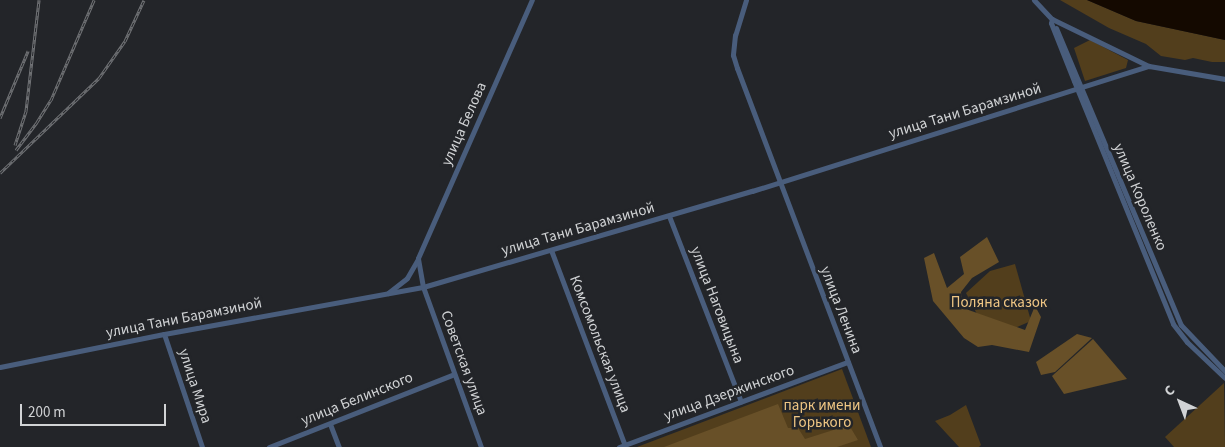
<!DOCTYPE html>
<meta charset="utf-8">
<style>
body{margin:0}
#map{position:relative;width:1225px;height:447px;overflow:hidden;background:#232529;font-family:"Source Sans 3",sans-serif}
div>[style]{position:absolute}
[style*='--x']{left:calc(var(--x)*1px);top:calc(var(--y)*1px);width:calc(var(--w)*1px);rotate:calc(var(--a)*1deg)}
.green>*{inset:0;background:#523e1c}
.forest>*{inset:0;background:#685028}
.water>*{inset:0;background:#140900}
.minor>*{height:5px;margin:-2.5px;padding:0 2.5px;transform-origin:2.5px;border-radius:2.5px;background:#495d7c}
.rail>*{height:3px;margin-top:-1.5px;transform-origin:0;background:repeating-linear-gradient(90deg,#232529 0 4px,#727477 0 8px);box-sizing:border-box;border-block:1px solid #727477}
span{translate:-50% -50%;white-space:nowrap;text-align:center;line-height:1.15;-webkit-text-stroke:5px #232529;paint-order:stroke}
.street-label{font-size:15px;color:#d1d3d5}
.park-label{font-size:15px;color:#efc684}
.north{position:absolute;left:1155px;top:377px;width:50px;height:50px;-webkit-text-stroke:4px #232529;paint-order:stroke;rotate:317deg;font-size:14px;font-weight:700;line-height:20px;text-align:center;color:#d1d3d5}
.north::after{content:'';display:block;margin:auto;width:18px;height:22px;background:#d1d3d5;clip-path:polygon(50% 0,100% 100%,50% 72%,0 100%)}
.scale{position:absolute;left:20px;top:404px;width:146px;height:22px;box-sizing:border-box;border:2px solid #d1d3d5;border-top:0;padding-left:6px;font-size:15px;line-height:18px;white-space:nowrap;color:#d1d3d5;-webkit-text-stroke:4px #232529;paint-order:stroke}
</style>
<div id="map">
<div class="green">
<i style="clip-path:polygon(1060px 0,1087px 0,1136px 21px,1225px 40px,1225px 62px,1212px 62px,1193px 58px,1185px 60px,1161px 56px,1146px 44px,1109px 28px)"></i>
<i style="clip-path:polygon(1090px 40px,1128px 60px,1126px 68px,1085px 81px,1074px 48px)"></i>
<i style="clip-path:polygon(1015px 264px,1031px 321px,990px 339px,966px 293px,990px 271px)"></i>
<i style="clip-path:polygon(842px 369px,871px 447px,637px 447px)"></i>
<i style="clip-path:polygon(1224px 383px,1225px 447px,1174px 447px,1165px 437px)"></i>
<i style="clip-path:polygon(966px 405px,981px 445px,979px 447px,959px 447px,935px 421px,950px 415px)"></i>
</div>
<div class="forest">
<i style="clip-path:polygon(987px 237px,999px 262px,972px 278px,961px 292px,963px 308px,1025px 330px,1035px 306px,1041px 317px,1029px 352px,992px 345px,978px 347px,964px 338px,933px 301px,924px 258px,934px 253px,947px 288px,964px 274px,960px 257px)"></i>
<i style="clip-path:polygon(1077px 334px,1092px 338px,1055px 372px,1041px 375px,1036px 362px)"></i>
<i style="clip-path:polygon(1093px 339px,1127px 379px,1064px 394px,1052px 376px)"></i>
<i style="clip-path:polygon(778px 404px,788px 428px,798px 428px,805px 439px,849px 425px,858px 440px,837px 447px,664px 447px)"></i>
</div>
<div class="water">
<i style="clip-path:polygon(1087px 0,1225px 0,1225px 40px,1136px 21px)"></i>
</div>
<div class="minor">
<i style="--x:746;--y:0;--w:37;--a:107"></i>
<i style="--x:735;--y:35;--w:20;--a:96"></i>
<i style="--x:733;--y:55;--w:14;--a:73"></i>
<i style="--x:737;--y:68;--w:405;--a:69.3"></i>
<i style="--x:1034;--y:0;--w:26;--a:47"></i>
<i style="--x:1052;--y:19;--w:108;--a:25.9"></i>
<i style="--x:1149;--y:66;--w:77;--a:9.7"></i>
<i style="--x:1052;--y:19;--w:4;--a:104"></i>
<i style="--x:1051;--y:23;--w:62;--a:68.4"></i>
<i style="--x:1074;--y:81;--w:262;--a:67.8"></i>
<i style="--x:1173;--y:324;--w:23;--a:52"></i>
<i style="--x:1187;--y:342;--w:52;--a:43.5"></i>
<i style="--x:1056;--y:28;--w:322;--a:67.2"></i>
<i style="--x:1181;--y:325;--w:64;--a:46.3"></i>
<i style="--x:669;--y:216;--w:199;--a:68.8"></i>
<i style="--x:551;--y:250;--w:210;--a:69.3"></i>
<i style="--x:388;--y:293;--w:24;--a:-38"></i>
<i style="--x:407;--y:278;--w:22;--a:-60"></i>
<i style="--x:164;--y:334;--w:119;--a:71.4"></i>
<i style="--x:0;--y:367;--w:167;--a:-11.4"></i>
<i style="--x:164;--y:334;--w:263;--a:-10.3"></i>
<i style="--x:423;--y:287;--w:343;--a:-16.3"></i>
<i style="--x:752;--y:191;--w:416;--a:-17.5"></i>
<i style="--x:330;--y:424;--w:25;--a:69"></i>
<i style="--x:269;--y:447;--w:199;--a:-21.5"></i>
<i style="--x:481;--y:447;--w:170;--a:-109.9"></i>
<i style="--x:423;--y:287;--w:29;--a:-100"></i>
<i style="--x:418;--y:258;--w:282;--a:-66.2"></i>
<i style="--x:619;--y:447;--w:244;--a:-20.4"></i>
</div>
<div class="rail">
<i style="--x:0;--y:118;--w:73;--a:-67.3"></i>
<i style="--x:15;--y:145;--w:36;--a:-72"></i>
<i style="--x:26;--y:111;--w:112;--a:-83.3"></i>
<i style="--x:16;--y:150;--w:35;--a:-53"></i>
<i style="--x:37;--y:122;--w:26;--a:-58"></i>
<i style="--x:51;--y:100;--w:109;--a:-66.7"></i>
<i style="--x:0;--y:173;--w:137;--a:-43.8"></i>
<i style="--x:99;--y:78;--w:45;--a:-54.9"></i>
<i style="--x:125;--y:41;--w:45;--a:-65.1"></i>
</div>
<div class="street-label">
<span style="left:965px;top:111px;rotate:-17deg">улица Тани Барамзиной</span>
<span style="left:464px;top:124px;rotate:-66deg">улица Белова</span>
<span style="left:1140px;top:197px;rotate:67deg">улица Короленко</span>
<span style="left:578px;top:229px;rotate:-16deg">улица Тани Барамзиной</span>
<span style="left:717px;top:305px;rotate:69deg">улица Наговицына</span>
<span style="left:841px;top:310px;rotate:69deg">улица Ленина</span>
<span style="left:184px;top:318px;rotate:-11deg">улица Тани Барамзиной</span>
<span style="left:600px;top:344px;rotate:69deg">Комсомольская улица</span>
<span style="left:464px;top:363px;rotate:70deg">Советская улица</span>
<span style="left:195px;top:386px;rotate:72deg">улица Мира</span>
<span style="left:729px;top:393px;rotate:-20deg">улица Дзержинского</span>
<span style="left:357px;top:399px;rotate:-22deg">улица Белинского</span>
</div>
<div class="park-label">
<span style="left:999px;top:303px">Поляна сказок</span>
<span style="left:822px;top:414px">парк имени<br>Горького</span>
</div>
<div class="north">С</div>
<div class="scale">200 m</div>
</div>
